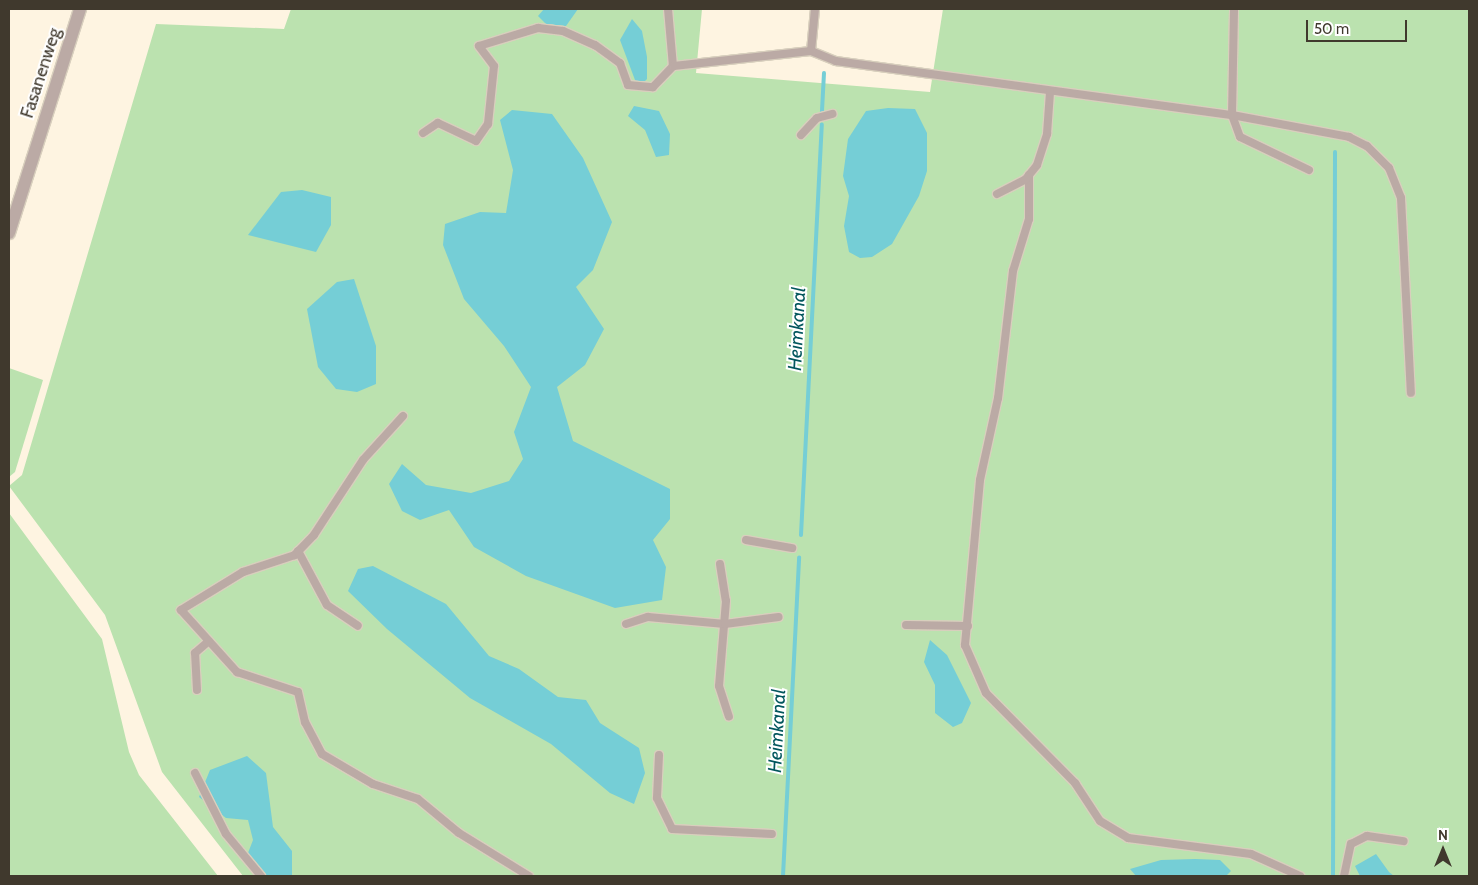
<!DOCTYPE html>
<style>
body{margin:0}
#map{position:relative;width:1478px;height:885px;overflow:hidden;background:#fef4e1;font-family:Cabin,sans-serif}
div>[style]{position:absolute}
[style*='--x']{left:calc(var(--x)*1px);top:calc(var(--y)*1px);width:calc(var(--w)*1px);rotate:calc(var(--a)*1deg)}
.green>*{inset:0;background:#bbe2af}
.water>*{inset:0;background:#75ced6}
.stream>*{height:4px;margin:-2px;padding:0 2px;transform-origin:2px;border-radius:2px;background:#75ced6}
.roads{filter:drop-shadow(1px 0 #d8cfbd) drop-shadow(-1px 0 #d8cfbd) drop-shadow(0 1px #d8cfbd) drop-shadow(0 -1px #d8cfbd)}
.service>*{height:8px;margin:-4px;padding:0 4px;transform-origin:4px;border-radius:4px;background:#bbaaa5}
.minor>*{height:12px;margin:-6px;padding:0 6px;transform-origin:6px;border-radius:6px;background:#bbaaa5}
span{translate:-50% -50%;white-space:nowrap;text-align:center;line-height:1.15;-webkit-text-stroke:4px #fff;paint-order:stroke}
.street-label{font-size:18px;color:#40392d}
.water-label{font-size:19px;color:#03575d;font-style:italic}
.frame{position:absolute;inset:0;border:10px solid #40392d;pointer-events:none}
.north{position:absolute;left:1418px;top:825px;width:50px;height:50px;-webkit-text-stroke:4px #fff;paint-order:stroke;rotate:0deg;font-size:14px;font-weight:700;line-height:20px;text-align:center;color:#40392d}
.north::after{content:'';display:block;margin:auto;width:18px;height:22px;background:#40392d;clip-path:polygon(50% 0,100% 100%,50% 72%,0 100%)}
.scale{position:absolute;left:1306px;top:20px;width:101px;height:22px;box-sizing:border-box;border:2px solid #40392d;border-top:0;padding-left:6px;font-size:15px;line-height:18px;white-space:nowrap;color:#40392d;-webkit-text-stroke:4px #fff;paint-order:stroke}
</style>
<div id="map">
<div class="green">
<i style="clip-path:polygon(291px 9px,702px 9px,696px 73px,930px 92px,943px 9px,1469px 9px,1469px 876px,243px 876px,162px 772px,105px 615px,9px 486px,22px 475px,156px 24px,284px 29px)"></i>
<i style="clip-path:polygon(9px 368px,43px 380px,15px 472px,9px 477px)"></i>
<i style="clip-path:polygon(9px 513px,102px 639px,129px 752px,139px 775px,218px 876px,9px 876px)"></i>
</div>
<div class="water">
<i style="clip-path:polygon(544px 9px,578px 9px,566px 26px,546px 24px,538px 16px)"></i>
<i style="clip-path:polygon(632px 19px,642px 31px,647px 57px,647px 79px,638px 88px,620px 40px)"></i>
<i style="clip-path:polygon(634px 106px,659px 111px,670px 134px,669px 155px,656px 157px,645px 130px,628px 116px)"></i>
<i style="clip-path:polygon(888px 108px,915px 109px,927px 133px,927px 171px,919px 196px,892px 244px,872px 257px,860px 258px,849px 252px,844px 226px,849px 196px,843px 176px,848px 139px,866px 111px)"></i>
<i style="clip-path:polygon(512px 110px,552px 114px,583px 158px,612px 222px,593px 270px,576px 287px,604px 329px,585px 365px,557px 387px,573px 441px,670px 489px,670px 519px,653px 540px,666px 567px,662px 600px,615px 608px,526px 576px,474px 547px,449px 510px,420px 520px,402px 511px,389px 484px,402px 464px,426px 485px,471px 493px,509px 481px,523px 459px,514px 432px,531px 387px,504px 346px,464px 299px,443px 245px,445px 224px,480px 212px,506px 213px,513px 170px,500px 120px)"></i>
<i style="clip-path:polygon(302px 190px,331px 197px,331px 225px,316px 252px,248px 235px,281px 192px)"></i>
<i style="clip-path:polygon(354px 279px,376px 346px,376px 384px,357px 392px,336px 389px,318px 367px,307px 309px,337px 282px)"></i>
<i style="clip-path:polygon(373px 566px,446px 604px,489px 656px,519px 669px,558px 697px,586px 700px,600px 723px,639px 748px,645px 773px,634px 804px,610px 793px,551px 744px,470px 698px,387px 629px,348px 591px,358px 569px)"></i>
<i style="clip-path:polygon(930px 640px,947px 655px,971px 703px,962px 723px,953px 727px,935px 713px,935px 685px,924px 662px)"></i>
<i style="clip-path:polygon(247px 756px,266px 773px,273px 827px,292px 851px,292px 876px,258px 876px,248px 853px,253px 840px,248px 820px,226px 818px,199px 797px,210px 770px)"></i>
<i style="clip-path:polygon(1376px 854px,1389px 872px,1394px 876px,1360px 876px,1355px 866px)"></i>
<i style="clip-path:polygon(1195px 859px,1220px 860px,1231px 871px,1226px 876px,1136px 876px,1130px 869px,1161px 860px)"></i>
</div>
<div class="stream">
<i style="--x:822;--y:111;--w:38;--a:-87"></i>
<i style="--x:801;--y:535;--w:411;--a:-87.1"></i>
<i style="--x:783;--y:876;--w:319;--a:-87.1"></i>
<i style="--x:1333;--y:876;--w:724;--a:-89.84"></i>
</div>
<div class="roads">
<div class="service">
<i style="--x:668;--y:9;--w:57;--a:85"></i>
<i style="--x:815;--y:9;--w:42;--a:95.4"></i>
<i style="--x:811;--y:51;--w:27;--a:22"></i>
<i style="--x:836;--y:61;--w:400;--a:7.8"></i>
<i style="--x:1232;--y:115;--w:106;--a:-88.9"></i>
<i style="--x:423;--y:133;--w:18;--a:-34"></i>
<i style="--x:438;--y:123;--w:42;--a:25.3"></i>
<i style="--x:476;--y:141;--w:21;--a:-55"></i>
<i style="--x:488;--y:124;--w:58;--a:-84.1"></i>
<i style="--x:494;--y:66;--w:25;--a:-127"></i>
<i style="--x:479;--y:46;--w:62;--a:-17"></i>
<i style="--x:538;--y:28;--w:25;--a:7"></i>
<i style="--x:563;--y:31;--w:35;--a:24"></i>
<i style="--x:595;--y:45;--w:31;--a:36"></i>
<i style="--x:620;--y:63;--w:23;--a:70"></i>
<i style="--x:628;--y:85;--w:25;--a:5"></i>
<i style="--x:653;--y:87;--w:29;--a:-46"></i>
<i style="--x:673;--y:66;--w:139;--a:-6.2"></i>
<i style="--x:801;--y:135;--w:23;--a:-47"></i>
<i style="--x:817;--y:118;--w:16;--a:-15"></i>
<i style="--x:1309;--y:170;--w:76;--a:-154.4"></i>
<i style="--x:1240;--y:137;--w:23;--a:-110"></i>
<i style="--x:1232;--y:115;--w:119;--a:10.6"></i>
<i style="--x:1349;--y:137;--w:20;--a:27"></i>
<i style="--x:1367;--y:146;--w:31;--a:45"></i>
<i style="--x:1389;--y:168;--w:32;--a:68"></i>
<i style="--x:1401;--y:198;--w:195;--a:87.1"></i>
<i style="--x:1029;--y:175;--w:44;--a:90"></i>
<i style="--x:1029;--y:219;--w:54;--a:107.1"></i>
<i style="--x:1013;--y:271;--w:128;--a:96.7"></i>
<i style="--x:998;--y:398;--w:84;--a:102.4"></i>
<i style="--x:980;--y:480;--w:166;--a:95.2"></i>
<i style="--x:965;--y:645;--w:52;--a:66.4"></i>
<i style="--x:986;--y:693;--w:127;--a:45.3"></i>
<i style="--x:1075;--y:783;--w:45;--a:56.7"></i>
<i style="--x:1100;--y:821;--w:33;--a:31"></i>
<i style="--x:1128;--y:838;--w:124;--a:7.4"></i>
<i style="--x:1251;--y:854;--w:54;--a:24.2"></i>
<i style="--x:997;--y:194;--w:31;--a:-27"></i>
<i style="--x:1025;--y:180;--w:19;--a:-51"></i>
<i style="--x:1037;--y:165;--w:33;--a:-72"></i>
<i style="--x:1047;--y:134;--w:42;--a:-85.9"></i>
<i style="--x:403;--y:416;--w:59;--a:132.3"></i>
<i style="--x:363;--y:460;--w:90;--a:123.2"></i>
<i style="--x:314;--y:535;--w:28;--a:134"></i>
<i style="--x:295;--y:555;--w:55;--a:161.9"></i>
<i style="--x:243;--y:572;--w:73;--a:148.5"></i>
<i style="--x:181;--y:610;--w:84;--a:47.9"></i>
<i style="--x:237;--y:672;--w:64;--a:18.2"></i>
<i style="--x:298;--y:692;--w:31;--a:77"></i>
<i style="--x:305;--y:722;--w:36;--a:62"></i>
<i style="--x:322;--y:754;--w:59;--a:30.5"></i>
<i style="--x:373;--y:784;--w:47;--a:18.4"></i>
<i style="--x:418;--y:799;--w:53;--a:39.7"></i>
<i style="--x:459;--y:833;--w:82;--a:31.6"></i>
<i style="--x:746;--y:540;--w:47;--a:9.9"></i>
<i style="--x:298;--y:551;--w:61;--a:61.8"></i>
<i style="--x:327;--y:605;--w:37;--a:34"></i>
<i style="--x:720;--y:564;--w:37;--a:81"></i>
<i style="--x:726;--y:601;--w:85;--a:94.7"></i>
<i style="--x:719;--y:686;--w:32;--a:72"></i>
<i style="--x:626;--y:624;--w:23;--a:-18"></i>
<i style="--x:648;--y:617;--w:77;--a:5.2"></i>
<i style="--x:725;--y:624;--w:54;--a:-7.4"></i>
<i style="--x:906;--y:625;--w:62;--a:0.9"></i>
<i style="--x:197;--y:690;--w:37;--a:-93"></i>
<i style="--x:195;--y:653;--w:18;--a:-41"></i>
<i style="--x:659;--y:755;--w:43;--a:92.7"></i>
<i style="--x:657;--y:798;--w:34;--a:64"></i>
<i style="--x:672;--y:829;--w:100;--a:2.9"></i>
<i style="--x:195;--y:773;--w:68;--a:63.1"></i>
<i style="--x:226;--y:834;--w:55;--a:50.2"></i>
<i style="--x:1344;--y:876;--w:33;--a:-78"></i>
<i style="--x:1351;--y:844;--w:18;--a:-27"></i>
<i style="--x:1367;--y:836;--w:37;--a:8"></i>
</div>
<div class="minor">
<i style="--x:9;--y:233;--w:235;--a:-72.4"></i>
</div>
</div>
<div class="street-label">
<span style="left:41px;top:73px;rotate:-72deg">Fasanenweg</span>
</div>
<div class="water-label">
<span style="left:797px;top:329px;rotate:-87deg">Heimkanal</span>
<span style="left:777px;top:731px;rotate:-87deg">Heimkanal</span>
</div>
<div class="frame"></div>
<div class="north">N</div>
<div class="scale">50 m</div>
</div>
